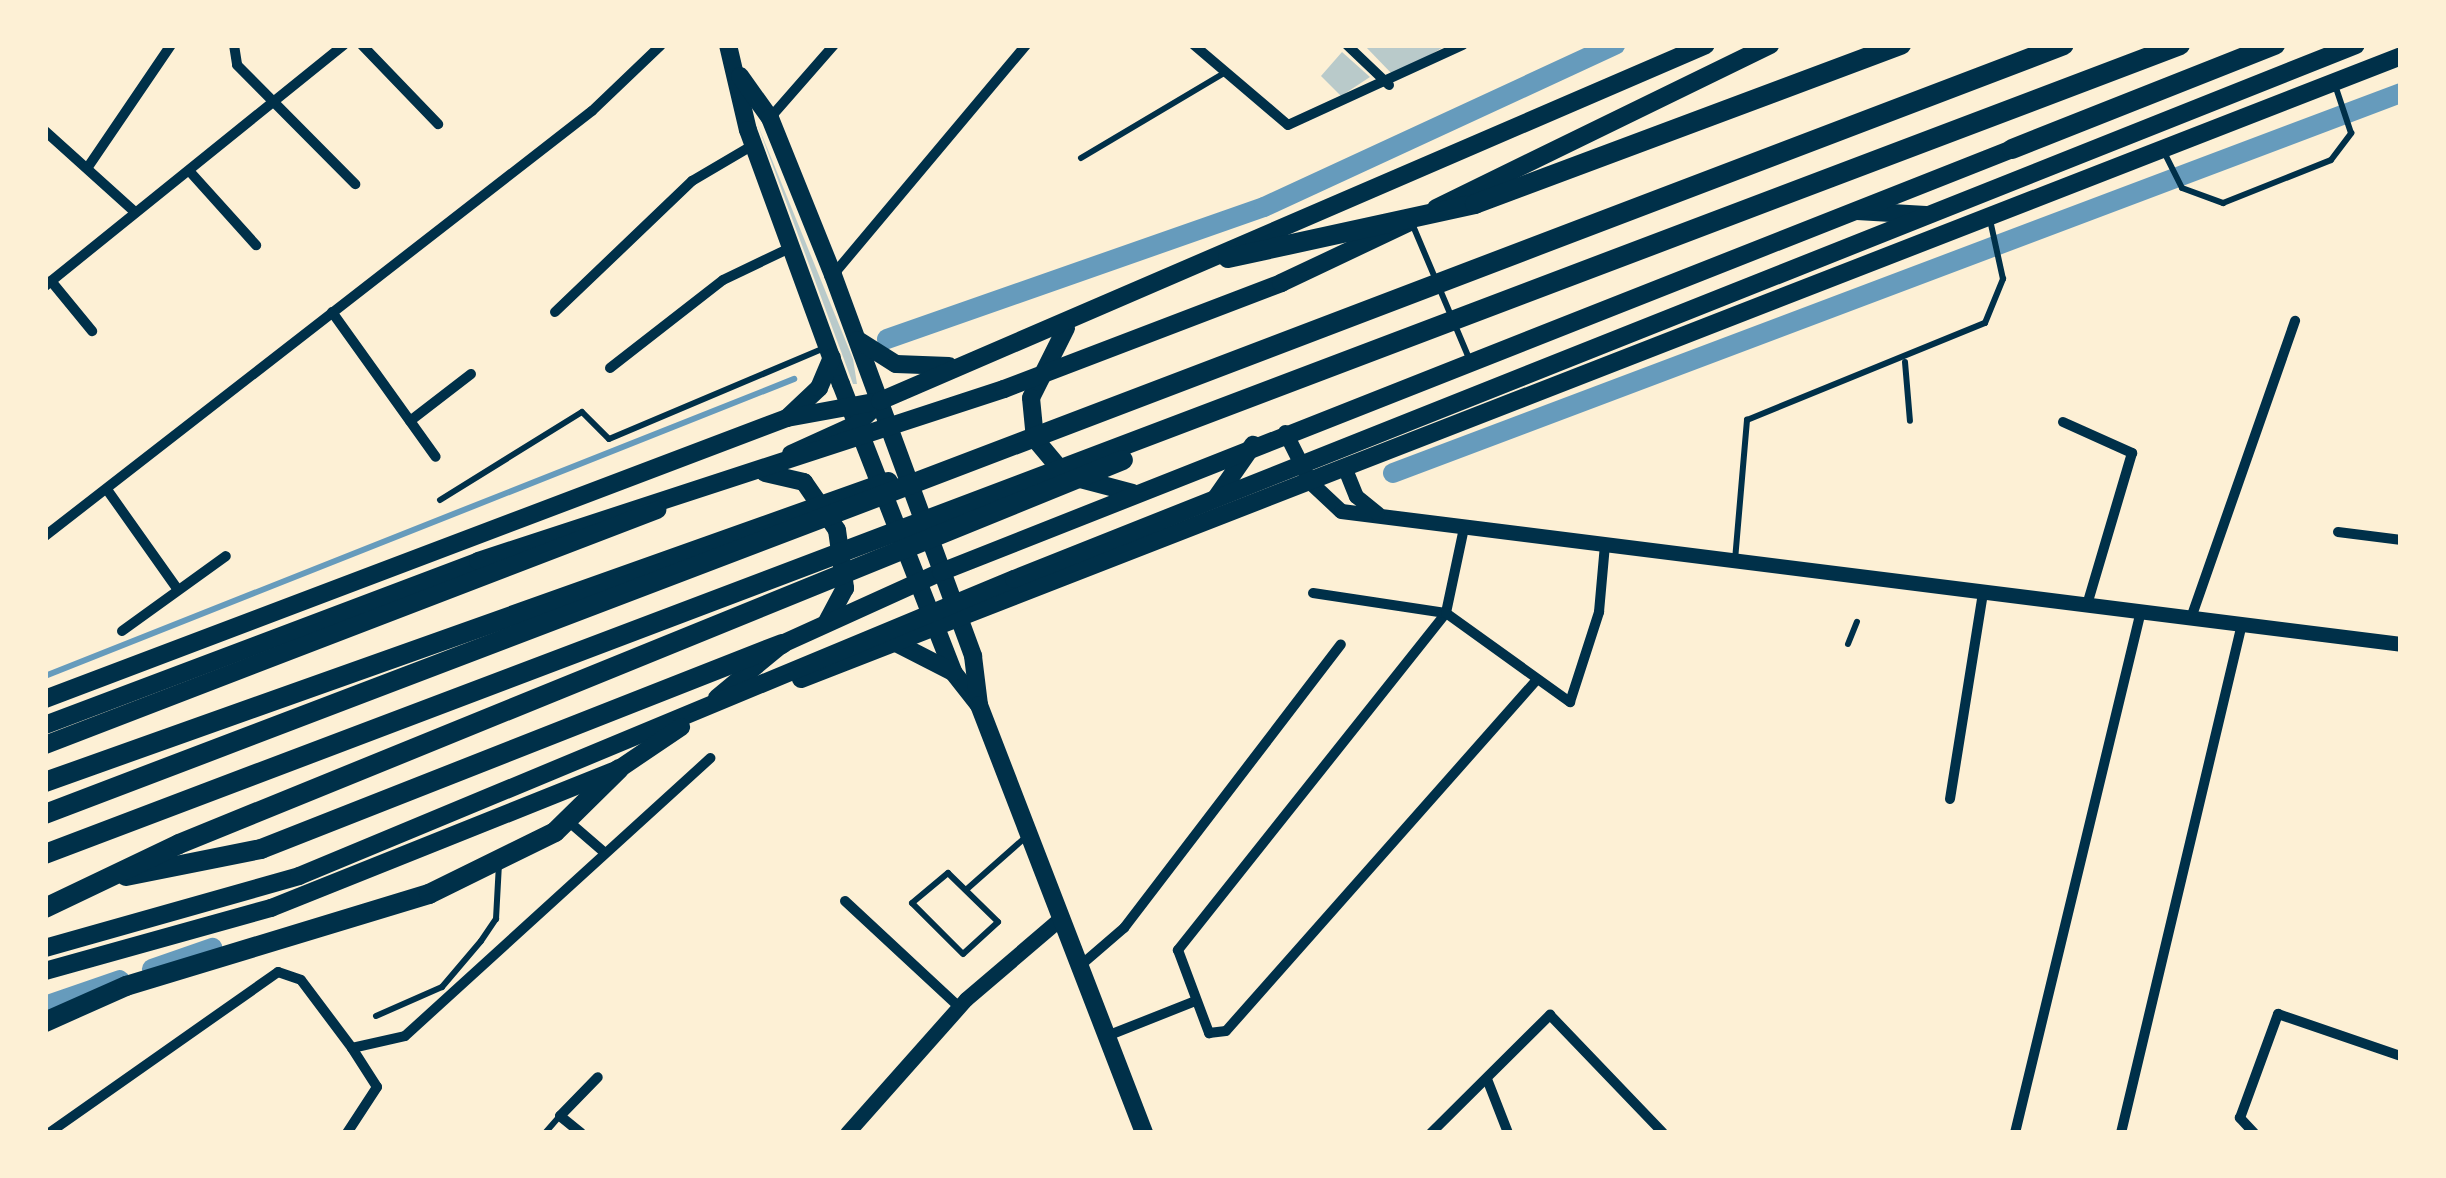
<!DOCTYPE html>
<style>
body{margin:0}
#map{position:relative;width:2446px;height:1178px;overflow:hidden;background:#fdf0d5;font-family:"Archivo Narrow",sans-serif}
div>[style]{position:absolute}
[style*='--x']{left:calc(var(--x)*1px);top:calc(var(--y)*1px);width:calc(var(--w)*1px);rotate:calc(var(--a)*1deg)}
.green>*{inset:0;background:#b9caca}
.stream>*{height:6px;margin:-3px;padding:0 3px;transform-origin:3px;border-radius:3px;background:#669bbc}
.canal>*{height:20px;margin:-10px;padding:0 10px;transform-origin:10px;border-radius:10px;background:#669bbc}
.service>*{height:6px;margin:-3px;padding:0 3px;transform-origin:3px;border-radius:3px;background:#003049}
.minor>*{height:10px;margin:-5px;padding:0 5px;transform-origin:5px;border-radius:5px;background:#003049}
.tertiary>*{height:15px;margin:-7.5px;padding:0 7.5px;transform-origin:7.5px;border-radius:7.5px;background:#003049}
.secondary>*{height:18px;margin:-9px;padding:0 9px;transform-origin:9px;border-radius:9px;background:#003049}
.motorway>*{height:20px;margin:-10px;padding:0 10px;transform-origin:10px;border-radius:10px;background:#003049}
span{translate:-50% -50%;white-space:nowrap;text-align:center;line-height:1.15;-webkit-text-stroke:8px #fdf0d5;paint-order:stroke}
.frame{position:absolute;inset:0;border:48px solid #fdf0d5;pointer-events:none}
</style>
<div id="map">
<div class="green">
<i style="clip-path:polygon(1364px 45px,1447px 45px,1394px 76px)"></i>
<i style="clip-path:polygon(1342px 52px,1370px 77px,1341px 96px,1321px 76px)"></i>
<i style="clip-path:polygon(757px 123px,853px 359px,857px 384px,853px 384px)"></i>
</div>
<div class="stream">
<i style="--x:45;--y:676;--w:806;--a:-21.63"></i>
</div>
<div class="canal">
<i style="--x:887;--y:339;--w:399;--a:-19.3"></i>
<i style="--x:1264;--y:207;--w:387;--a:-24.8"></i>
<i style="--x:1393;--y:473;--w:1077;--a:-20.66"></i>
<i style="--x:152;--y:969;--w:64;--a:-19.3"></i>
<i style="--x:45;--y:1006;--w:79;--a:-19.1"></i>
</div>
<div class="service">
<i style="--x:2164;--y:152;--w:40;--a:63.4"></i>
<i style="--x:2182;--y:188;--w:44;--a:20.1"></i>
<i style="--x:2223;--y:203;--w:116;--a:-21.7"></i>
<i style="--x:2331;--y:160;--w:34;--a:-53"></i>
<i style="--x:2351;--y:133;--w:51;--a:-108.4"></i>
<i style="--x:1081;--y:158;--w:166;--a:-30.7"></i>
<i style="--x:1411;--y:221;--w:149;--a:67.1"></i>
<i style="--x:1905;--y:362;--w:59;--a:85.2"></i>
<i style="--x:440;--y:500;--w:167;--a:-31.8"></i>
<i style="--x:582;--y:412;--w:38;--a:45"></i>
<i style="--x:609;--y:439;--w:237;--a:-22.9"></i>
<i style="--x:1735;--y:560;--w:141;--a:-85.1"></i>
<i style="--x:1747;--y:420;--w:257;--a:-22.2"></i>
<i style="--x:1985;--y:323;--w:48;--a:-67.8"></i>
<i style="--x:2003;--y:279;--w:60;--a:-102.4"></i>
<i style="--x:1848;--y:644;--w:24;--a:-68"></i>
<i style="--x:948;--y:873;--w:70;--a:44.4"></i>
<i style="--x:998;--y:922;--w:47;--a:137.6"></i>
<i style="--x:963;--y:954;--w:72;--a:-135"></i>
<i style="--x:912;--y:903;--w:47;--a:-39.8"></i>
<i style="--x:967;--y:889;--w:81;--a:-41.5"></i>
<i style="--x:376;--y:1016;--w:72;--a:-23.7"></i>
<i style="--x:442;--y:987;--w:60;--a:-49.7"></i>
<i style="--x:481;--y:941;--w:27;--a:-56"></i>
<i style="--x:496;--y:919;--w:55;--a:-86.9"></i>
<i style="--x:545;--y:1133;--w:23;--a:-49"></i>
</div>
<div class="minor">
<i style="--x:234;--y:45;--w:20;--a:81"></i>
<i style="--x:237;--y:65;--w:168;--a:45.2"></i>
<i style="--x:362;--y:45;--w:110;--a:46.1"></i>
<i style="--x:1194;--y:45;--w:123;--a:40.4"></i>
<i style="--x:1288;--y:125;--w:192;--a:-24.6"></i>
<i style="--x:1347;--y:45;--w:58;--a:43.6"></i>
<i style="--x:770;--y:118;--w:97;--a:-48.8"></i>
<i style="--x:45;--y:131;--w:121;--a:42"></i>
<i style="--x:88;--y:167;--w:148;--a:-55.8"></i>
<i style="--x:192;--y:174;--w:96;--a:48"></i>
<i style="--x:833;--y:275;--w:300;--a:-50"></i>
<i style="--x:51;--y:281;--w:65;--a:50.6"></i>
<i style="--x:45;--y:286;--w:384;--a:-38.9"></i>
<i style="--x:332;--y:312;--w:178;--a:54.4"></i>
<i style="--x:555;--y:312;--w:190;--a:-43.7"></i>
<i style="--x:692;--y:181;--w:71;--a:-30.5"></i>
<i style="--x:610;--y:368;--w:143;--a:-37.9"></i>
<i style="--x:723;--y:280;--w:76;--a:-25.6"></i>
<i style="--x:410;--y:421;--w:77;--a:-37.6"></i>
<i style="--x:2063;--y:422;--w:76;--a:24.2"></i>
<i style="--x:2132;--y:453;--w:159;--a:106.5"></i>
<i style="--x:108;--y:491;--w:121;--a:54.7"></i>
<i style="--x:1464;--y:528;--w:87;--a:102"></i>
<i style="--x:1446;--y:613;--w:431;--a:128.5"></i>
<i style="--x:1178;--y:950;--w:89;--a:69.5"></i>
<i style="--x:1209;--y:1033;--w:17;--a:-7"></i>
<i style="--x:1226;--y:1031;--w:466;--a:-48.5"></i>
<i style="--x:2338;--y:532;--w:64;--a:7.2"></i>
<i style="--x:45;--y:536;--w:693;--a:-37.85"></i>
<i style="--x:592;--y:111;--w:95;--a:-43.7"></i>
<i style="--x:1313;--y:593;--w:134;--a:8.6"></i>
<i style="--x:1446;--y:613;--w:153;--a:35.7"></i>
<i style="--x:1570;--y:702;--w:95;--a:-72.1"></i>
<i style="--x:1599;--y:612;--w:67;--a:-84.9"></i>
<i style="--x:2191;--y:618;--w:315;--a:-70.7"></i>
<i style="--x:122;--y:631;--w:128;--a:-35.8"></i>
<i style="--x:1950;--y:799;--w:210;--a:-80.9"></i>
<i style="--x:568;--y:821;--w:49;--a:40.9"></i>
<i style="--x:845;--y:901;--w:156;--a:42.9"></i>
<i style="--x:1081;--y:965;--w:57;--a:-40.7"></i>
<i style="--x:1124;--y:928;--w:357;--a:-52.6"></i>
<i style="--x:1107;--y:1036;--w:92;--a:-21.6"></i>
<i style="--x:1487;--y:1079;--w:58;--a:68.7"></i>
<i style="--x:49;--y:1133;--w:280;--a:-35.1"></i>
<i style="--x:278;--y:972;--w:24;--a:19"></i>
<i style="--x:301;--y:980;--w:85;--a:53.1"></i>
<i style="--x:352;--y:1048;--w:54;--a:-12.8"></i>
<i style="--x:405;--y:1036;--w:413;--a:-42.3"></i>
<i style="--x:347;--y:1133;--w:55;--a:-56.9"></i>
<i style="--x:377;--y:1087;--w:46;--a:-122.7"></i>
<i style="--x:581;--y:1133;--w:27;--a:-141"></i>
<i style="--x:560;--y:1116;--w:54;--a:-45.7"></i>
<i style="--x:1431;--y:1133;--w:168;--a:-44.8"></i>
<i style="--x:1550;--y:1015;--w:163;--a:46.2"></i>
<i style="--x:2015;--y:1133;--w:537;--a:-76.43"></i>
<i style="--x:2121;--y:1133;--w:523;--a:-76.63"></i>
<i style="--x:2254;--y:1133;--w:21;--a:-133"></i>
<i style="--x:2240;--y:1118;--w:111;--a:-69.9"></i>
<i style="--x:2278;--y:1014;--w:130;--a:18.9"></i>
</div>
<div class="tertiary">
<i style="--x:1285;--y:432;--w:56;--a:63.4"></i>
<i style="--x:1310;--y:482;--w:42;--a:43.1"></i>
<i style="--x:1341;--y:511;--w:1068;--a:7.15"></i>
<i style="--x:1345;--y:469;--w:29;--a:68"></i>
<i style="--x:1356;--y:496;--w:27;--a:39"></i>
<i style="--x:847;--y:1133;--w:179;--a:-48.4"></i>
<i style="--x:966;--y:999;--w:125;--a:-40.5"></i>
</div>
<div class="secondary">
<i style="--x:728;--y:45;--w:87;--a:76.8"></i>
<i style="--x:748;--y:130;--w:270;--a:69.9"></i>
<i style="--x:841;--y:384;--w:309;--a:68.7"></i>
<i style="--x:953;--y:672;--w:42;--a:51.8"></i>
<i style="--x:740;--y:76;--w:52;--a:54.5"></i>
<i style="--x:770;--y:118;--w:169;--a:68.1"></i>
<i style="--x:833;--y:275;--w:406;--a:69.8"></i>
<i style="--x:973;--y:656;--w:49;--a:83"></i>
<i style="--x:979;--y:705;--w:459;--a:68.9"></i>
<i style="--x:1436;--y:208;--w:372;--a:-26"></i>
<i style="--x:1857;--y:211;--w:69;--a:3.3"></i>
<i style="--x:1066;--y:328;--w:78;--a:116.6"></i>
<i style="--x:1031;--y:398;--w:41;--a:84.4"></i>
<i style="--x:1035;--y:439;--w:47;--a:50.2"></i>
<i style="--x:1065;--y:475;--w:70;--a:14.8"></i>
<i style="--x:858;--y:340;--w:45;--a:32.3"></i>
<i style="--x:896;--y:364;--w:53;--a:2.2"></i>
<i style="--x:787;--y:418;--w:44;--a:-43.2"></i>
<i style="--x:819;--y:388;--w:33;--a:-67"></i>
<i style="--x:791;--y:454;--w:72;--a:-24.4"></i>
<i style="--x:857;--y:424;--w:32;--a:-44"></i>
<i style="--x:765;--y:473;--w:40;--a:13"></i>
<i style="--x:804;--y:482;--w:58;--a:55.5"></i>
<i style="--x:837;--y:530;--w:59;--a:82.1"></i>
<i style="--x:845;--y:588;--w:40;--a:118"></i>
<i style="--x:1216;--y:498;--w:65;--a:-55.1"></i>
<i style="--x:898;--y:644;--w:62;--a:27"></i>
<i style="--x:801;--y:679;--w:1717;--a:-21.27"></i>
<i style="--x:717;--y:698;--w:85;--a:-39.7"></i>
<i style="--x:782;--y:644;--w:175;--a:-24.4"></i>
<i style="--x:941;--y:572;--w:1152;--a:-21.55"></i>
<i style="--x:45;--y:699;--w:793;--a:-20.74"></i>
<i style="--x:787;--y:418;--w:95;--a:-10.4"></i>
<i style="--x:880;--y:401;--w:899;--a:-23.32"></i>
<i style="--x:45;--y:725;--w:463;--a:-20.7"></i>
<i style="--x:478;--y:561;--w:553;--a:-18.11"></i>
<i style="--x:1004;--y:389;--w:297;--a:-20.9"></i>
<i style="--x:1281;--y:283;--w:140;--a:-25.3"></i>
<i style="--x:45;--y:745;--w:656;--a:-21.01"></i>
<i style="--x:45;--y:948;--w:264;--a:-15.8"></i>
<i style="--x:299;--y:876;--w:774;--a:-22.56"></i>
<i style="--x:1014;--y:579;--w:1444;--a:-21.7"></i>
<i style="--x:45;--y:971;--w:235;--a:-15.6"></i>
<i style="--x:271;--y:908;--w:375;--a:-21.8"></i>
<i style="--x:619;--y:769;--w:75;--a:-34.1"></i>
</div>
<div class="motorway">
<i style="--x:2012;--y:149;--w:283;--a:-21.6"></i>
<i style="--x:1228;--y:258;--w:253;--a:-12.3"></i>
<i style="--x:1475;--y:204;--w:455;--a:-20.5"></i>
<i style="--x:45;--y:782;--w:895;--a:-19.59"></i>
<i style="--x:45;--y:814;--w:2160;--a:-20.85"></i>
<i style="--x:45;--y:854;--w:2283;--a:-20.75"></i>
<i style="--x:126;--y:876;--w:138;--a:-11.3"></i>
<i style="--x:261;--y:849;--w:560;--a:-21.48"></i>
<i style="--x:45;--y:908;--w:148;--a:-25.5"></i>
<i style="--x:179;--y:844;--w:1019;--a:-22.14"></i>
<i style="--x:45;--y:1022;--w:89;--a:-24"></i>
<i style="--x:126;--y:986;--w:317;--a:-16.9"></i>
<i style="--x:429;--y:894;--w:140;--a:-26.2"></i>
<i style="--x:555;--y:832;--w:90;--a:-44.5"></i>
</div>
<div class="frame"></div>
</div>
